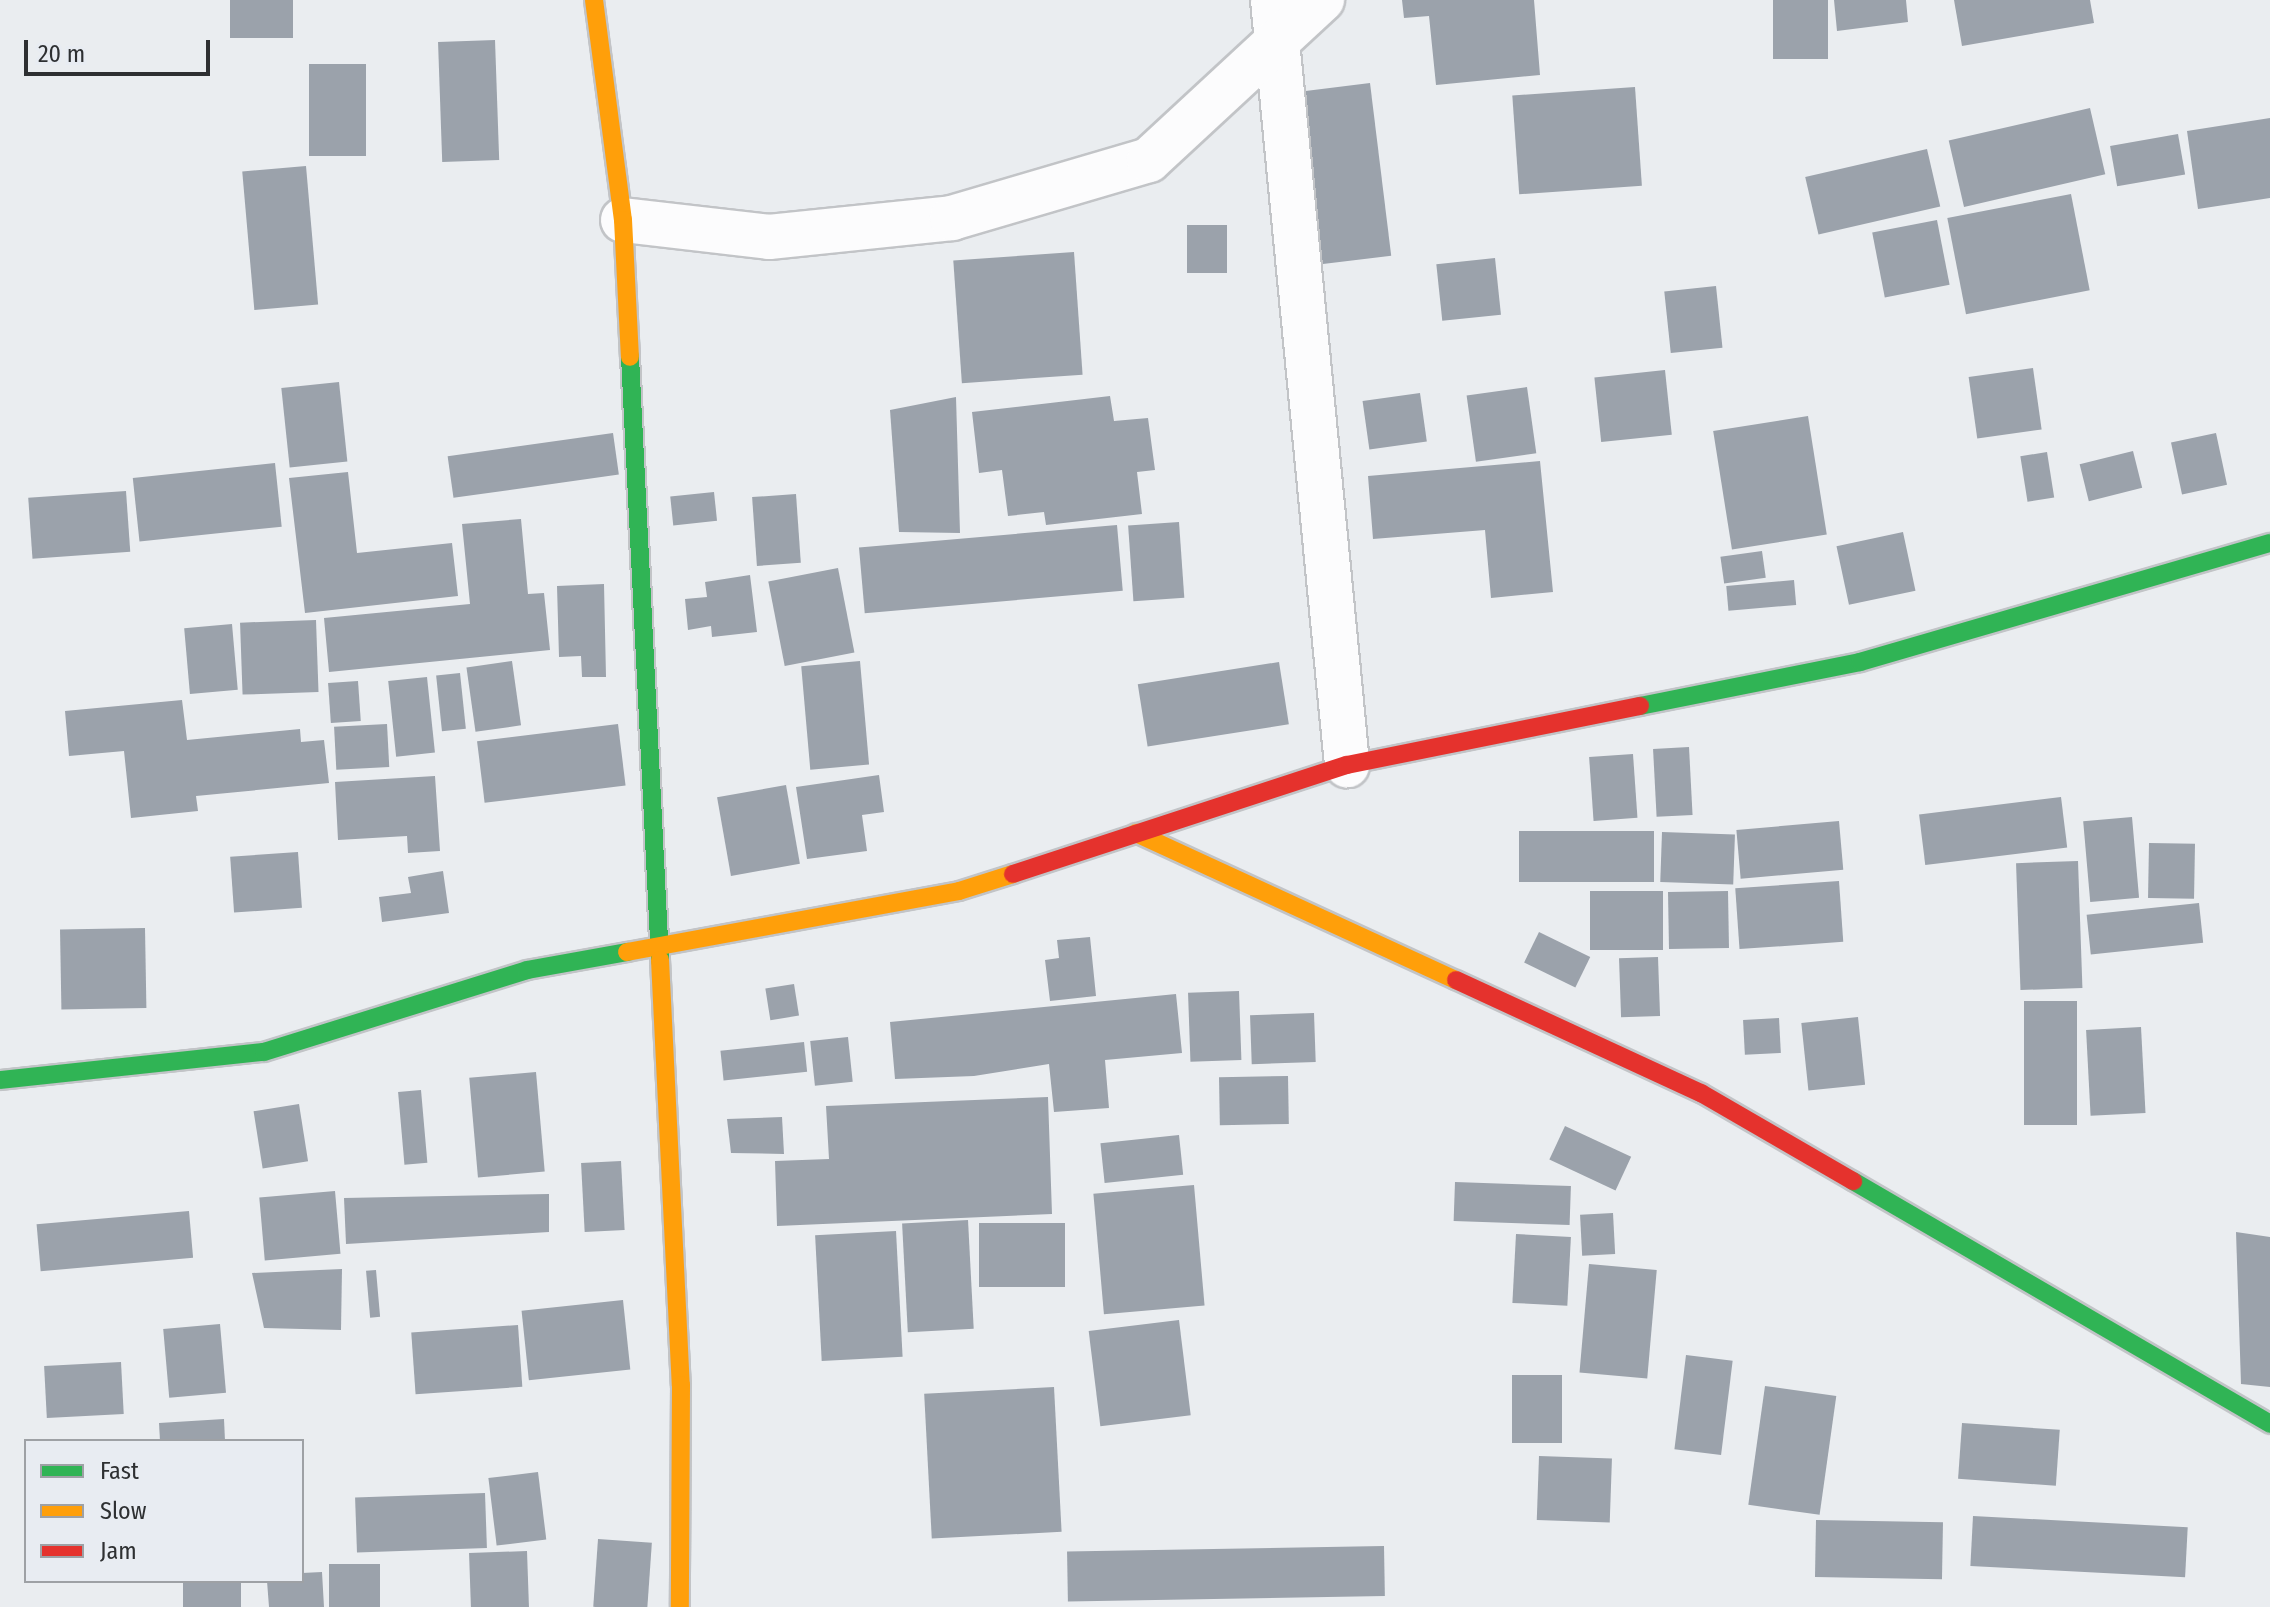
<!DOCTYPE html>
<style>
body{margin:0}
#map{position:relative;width:2270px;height:1607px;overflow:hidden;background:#eaedf0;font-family:"Fira Sans Condensed",sans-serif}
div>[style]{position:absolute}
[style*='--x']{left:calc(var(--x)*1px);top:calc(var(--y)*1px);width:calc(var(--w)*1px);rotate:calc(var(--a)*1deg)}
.building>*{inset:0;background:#9ba2ab;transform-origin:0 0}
.roads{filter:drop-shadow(2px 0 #c2c4c7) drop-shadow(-2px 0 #c2c4c7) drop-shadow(0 2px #c2c4c7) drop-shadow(0 -2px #c2c4c7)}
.street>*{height:44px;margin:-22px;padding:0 22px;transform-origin:22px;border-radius:22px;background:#fcfcfd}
.fast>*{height:18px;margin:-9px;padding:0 9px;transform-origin:9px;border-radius:9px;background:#30b455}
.slow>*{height:18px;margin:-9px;padding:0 9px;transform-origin:9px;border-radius:9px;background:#ff9f0a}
.jam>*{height:18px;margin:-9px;padding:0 9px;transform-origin:9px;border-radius:9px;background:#e5322d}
span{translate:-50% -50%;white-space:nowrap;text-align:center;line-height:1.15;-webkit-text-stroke:8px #e8ecf2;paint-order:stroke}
.legend{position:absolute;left:24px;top:1439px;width:280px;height:144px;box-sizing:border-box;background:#e8ecf2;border:2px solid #9ea1a5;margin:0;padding:10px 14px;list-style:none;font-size:24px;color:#2e3032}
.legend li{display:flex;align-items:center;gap:16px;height:40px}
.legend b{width:40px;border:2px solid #9ea1a5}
.scale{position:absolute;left:24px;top:40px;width:186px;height:36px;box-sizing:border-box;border:4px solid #2e3032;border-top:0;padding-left:10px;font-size:24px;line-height:28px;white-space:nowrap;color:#2e3032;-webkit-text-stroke:6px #e8ecf2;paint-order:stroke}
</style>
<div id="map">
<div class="building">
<i style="left:230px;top:0;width:63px;height:38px"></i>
<i style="clip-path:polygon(1402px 0,1534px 0,1540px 75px,1436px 85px,1429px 16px,1404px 18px)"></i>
<i style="left:1773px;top:0;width:55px;height:59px"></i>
<i style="clip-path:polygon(1834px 0,1906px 0,1908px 22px,1837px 31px)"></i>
<i style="clip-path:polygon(1954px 0,2090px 0,2094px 23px,1962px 46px)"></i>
<i style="left:495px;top:40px;width:120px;height:57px;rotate:88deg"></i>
<i style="left:366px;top:64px;width:92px;height:57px;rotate:90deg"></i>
<i style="left:1370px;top:83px;width:174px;height:73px;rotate:83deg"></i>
<i style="left:1635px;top:87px;width:99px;height:123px;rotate:86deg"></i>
<i style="left:2090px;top:108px;width:68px;height:145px;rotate:77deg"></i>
<i style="clip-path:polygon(2270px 118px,2270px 198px,2198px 209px,2187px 131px)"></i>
<i style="left:2178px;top:134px;width:41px;height:69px;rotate:80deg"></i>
<i style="left:1927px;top:149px;width:59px;height:125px;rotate:77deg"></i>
<i style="left:306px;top:166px;width:139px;height:64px;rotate:85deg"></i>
<i style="left:2071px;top:194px;width:98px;height:126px;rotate:79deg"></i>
<i style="left:1937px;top:220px;width:66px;height:66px;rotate:79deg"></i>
<i style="left:1187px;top:225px;width:40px;height:48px"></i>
<i style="left:1074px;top:252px;width:123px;height:121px;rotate:86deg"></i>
<i style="left:1495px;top:258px;width:57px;height:59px;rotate:84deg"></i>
<i style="left:1716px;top:286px;width:62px;height:52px;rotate:84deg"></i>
<i style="left:2033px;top:368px;width:62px;height:65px;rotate:82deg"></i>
<i style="left:1665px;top:370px;width:65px;height:71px;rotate:84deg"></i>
<i style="left:339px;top:382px;width:80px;height:58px;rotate:84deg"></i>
<i style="left:1527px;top:387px;width:67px;height:61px;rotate:82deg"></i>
<i style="left:1420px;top:393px;width:49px;height:58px;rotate:82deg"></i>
<i style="clip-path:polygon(1110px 396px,1114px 421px,1148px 418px,1155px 470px,1137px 472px,1142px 514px,1046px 525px,1044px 512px,1008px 516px,1002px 470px,979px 473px,972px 412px)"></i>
<i style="clip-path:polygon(956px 397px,960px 533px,899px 532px,890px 410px)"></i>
<i style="left:1808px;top:416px;width:120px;height:96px;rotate:81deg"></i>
<i style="left:613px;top:433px;width:42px;height:167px;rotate:82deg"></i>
<i style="left:2216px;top:433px;width:53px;height:46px;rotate:78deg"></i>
<i style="left:2133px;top:451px;width:38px;height:55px;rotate:76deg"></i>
<i style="left:2047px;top:452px;width:46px;height:27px;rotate:81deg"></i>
<i style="clip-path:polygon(1540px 461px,1553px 592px,1491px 598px,1485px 530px,1373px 539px,1368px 476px)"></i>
<i style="left:275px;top:463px;width:64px;height:143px;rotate:84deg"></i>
<i style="clip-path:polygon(348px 472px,357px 553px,452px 543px,458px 596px,305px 613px,289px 478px)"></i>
<i style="left:126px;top:491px;width:61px;height:98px;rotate:86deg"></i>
<i style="left:714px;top:492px;width:29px;height:44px;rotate:84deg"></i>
<i style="left:796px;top:494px;width:69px;height:44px;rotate:86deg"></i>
<i style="clip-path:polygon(521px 519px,528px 594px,544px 593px,550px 650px,329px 672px,324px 618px,470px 604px,462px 524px)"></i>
<i style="left:1179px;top:522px;width:76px;height:51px;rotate:86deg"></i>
<i style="left:1117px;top:525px;width:66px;height:259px;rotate:85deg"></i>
<i style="left:1903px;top:532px;width:60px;height:68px;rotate:78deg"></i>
<i style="left:1762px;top:551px;width:27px;height:42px;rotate:82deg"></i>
<i style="left:838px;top:568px;width:86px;height:71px;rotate:79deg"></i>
<i style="clip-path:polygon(750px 575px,757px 632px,712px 637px,711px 626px,688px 630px,685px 599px,707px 597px,705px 582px)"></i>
<i style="left:1794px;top:580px;width:25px;height:68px;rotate:85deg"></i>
<i style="clip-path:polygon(604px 584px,606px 677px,582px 677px,581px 656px,559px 657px,557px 586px)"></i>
<i style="left:316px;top:620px;width:72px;height:76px;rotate:88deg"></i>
<i style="left:232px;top:624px;width:66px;height:48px;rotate:85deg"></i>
<i style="left:512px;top:661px;width:65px;height:46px;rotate:82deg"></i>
<i style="left:860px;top:661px;width:104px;height:59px;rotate:85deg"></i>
<i style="left:1279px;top:662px;width:63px;height:143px;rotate:81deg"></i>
<i style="left:460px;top:673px;width:56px;height:24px;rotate:84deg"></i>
<i style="left:427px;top:677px;width:76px;height:39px;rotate:84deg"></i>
<i style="left:358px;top:681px;width:40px;height:30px;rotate:86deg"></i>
<i style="clip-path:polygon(182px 700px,187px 740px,300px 729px,301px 742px,324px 740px,329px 783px,196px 796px,198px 811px,131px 818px,124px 751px,69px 756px,65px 711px)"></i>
<i style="left:387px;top:724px;width:43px;height:53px;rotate:87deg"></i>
<i style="left:618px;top:724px;width:62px;height:142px;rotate:83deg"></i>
<i style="left:1689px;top:747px;width:68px;height:36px;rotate:87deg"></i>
<i style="left:1633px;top:754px;width:64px;height:44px;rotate:86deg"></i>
<i style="clip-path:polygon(879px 775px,884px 812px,862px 815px,867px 851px,807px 859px,796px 787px)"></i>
<i style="clip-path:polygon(435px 776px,440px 851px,408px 853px,407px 836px,338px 840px,335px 782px)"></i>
<i style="left:786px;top:785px;width:80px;height:70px;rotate:80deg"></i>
<i style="left:2061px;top:797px;width:51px;height:143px;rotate:83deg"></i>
<i style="left:2132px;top:817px;width:81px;height:49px;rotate:85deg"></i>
<i style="left:1839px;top:821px;width:49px;height:103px;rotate:85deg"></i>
<i style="left:1654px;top:831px;width:51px;height:135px;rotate:90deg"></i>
<i style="left:1662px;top:832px;width:73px;height:50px;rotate:2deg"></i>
<i style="left:2149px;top:843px;width:46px;height:55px;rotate:1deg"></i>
<i style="left:298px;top:852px;width:56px;height:68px;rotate:86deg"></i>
<i style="left:2078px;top:861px;width:127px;height:62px;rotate:88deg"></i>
<i style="clip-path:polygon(443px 871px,449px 913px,382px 922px,379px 897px,411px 893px,408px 877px)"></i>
<i style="left:1839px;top:881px;width:61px;height:104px;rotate:86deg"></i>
<i style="left:1590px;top:891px;width:73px;height:59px"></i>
<i style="left:1728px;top:891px;width:57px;height:60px;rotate:89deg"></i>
<i style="left:2199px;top:903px;width:40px;height:113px;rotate:84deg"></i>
<i style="left:145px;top:928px;width:80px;height:85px;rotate:89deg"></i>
<i style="left:1539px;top:932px;width:57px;height:34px;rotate:26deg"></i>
<i style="clip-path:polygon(1090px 937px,1096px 996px,1050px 1001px,1045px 960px,1059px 958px,1057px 940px)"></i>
<i style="left:1658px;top:957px;width:59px;height:39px;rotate:88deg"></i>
<i style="left:794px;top:984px;width:32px;height:29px;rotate:81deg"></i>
<i style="left:1239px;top:991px;width:69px;height:51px;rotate:88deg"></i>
<i style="clip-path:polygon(1176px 994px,1182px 1053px,1105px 1060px,1109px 1108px,1054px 1112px,1049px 1064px,974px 1076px,895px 1079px,890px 1022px)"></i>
<i style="left:2024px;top:1001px;width:53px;height:124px"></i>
<i style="left:1314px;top:1013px;width:49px;height:64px;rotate:88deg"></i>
<i style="left:1858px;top:1017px;width:68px;height:57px;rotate:84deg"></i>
<i style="left:1779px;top:1018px;width:35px;height:36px;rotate:87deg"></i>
<i style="left:2141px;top:1027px;width:86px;height:55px;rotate:87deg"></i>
<i style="left:848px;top:1037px;width:45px;height:38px;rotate:84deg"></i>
<i style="left:804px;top:1042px;width:30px;height:84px;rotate:84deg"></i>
<i style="left:536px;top:1072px;width:100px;height:67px;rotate:85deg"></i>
<i style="left:1288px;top:1076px;width:48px;height:69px;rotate:89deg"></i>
<i style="left:421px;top:1090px;width:73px;height:23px;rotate:85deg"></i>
<i style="clip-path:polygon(1048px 1097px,1052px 1214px,777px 1226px,775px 1161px,829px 1159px,826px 1106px)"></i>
<i style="left:299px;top:1104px;width:58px;height:46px;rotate:81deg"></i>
<i style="clip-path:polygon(782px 1117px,784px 1154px,731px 1153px,727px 1119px)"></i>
<i style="left:1565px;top:1126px;width:73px;height:37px;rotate:25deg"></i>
<i style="left:1179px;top:1135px;width:40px;height:79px;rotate:84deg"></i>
<i style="left:621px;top:1161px;width:69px;height:40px;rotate:87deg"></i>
<i style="left:1455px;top:1182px;width:116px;height:39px;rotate:2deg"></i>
<i style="left:1194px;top:1185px;width:121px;height:101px;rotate:85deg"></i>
<i style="left:335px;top:1191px;width:63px;height:76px;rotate:85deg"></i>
<i style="clip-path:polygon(549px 1194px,549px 1232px,346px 1244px,344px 1198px)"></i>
<i style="left:189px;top:1211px;width:47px;height:153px;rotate:85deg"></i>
<i style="left:1613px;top:1213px;width:41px;height:33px;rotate:87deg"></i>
<i style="left:968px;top:1220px;width:109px;height:66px;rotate:87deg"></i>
<i style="left:979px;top:1223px;width:86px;height:64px"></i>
<i style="left:896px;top:1231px;width:126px;height:81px;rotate:87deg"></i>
<i style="clip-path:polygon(2236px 1232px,2270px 1237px,2270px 1387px,2241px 1384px)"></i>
<i style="left:1516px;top:1234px;width:55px;height:69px;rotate:3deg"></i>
<i style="left:1589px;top:1264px;width:68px;height:109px;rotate:5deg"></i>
<i style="clip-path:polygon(342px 1269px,341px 1330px,264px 1328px,252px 1273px)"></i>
<i style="left:376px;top:1270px;width:47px;height:10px;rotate:85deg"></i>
<i style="left:623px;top:1300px;width:70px;height:102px;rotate:84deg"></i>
<i style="left:1179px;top:1320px;width:96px;height:91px;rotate:83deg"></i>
<i style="left:220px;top:1324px;width:69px;height:57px;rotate:85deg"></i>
<i style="left:518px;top:1325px;width:62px;height:107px;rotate:86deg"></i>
<i style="left:1686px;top:1355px;width:47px;height:95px;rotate:7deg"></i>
<i style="left:121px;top:1362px;width:52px;height:77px;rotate:87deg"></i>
<i style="left:1512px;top:1375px;width:50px;height:68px"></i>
<i style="left:1765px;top:1386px;width:72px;height:120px;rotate:8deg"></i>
<i style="left:1054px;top:1387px;width:145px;height:130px;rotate:87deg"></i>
<i style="clip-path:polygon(224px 1419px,225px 1441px,160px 1441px,159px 1423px)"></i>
<i style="left:1962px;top:1423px;width:98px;height:56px;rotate:4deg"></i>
<i style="left:1539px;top:1456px;width:73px;height:64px;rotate:2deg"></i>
<i style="left:538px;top:1472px;width:68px;height:50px;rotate:83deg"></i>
<i style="left:485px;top:1493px;width:55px;height:130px;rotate:88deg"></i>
<i style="left:1973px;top:1516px;width:215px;height:50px;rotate:3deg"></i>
<i style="left:1816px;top:1520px;width:127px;height:57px;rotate:1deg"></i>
<i style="left:598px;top:1539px;width:54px;height:68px;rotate:4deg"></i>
<i style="left:1384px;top:1546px;width:50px;height:317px;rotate:89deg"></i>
<i style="left:527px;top:1551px;width:56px;height:58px;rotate:88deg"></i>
<i style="left:329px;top:1564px;width:51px;height:43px"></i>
<i style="clip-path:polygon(322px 1572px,324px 1607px,269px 1607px,267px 1581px,302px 1581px,302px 1573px)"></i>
<i style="left:183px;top:1581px;width:58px;height:26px"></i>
</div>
<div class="roads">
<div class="street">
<i style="--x:1273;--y:0;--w:769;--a:84.47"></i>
<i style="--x:623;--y:220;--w:147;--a:6.6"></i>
<i style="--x:769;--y:237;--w:184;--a:-5.9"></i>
<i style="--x:952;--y:218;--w:205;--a:-16.4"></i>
<i style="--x:1149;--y:160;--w:236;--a:-42.8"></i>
</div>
<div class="fast">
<i style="--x:630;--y:357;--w:604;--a:87.15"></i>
<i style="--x:1640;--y:706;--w:224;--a:-11.3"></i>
<i style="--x:1860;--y:662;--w:427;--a:-16.2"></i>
<i style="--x:0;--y:1080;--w:265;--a:-6.1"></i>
<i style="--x:264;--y:1052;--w:275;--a:-17.3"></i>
<i style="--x:527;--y:970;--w:102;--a:-10.2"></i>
<i style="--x:1853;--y:1181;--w:483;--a:30.2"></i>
</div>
<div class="slow">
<i style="--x:594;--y:0;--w:222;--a:82.5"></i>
<i style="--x:623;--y:220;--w:137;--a:87.1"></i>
<i style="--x:1136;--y:833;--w:352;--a:24.7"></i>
<i style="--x:627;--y:952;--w:338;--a:-10.4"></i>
<i style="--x:959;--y:891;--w:57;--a:-17.5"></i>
<i style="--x:660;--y:960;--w:426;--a:87.2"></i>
<i style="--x:681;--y:1385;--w:222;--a:90.3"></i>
</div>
<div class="jam">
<i style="--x:1013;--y:874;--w:351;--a:-18.1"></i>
<i style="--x:1347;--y:765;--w:299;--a:-11.4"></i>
<i style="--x:1456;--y:980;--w:270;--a:24.8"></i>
<i style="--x:1701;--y:1093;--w:176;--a:30.1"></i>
</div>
</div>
<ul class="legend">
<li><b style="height:10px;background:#30b455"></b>Fast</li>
<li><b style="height:10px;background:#ff9f0a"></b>Slow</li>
<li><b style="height:10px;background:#e5322d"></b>Jam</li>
</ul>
<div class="scale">20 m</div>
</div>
